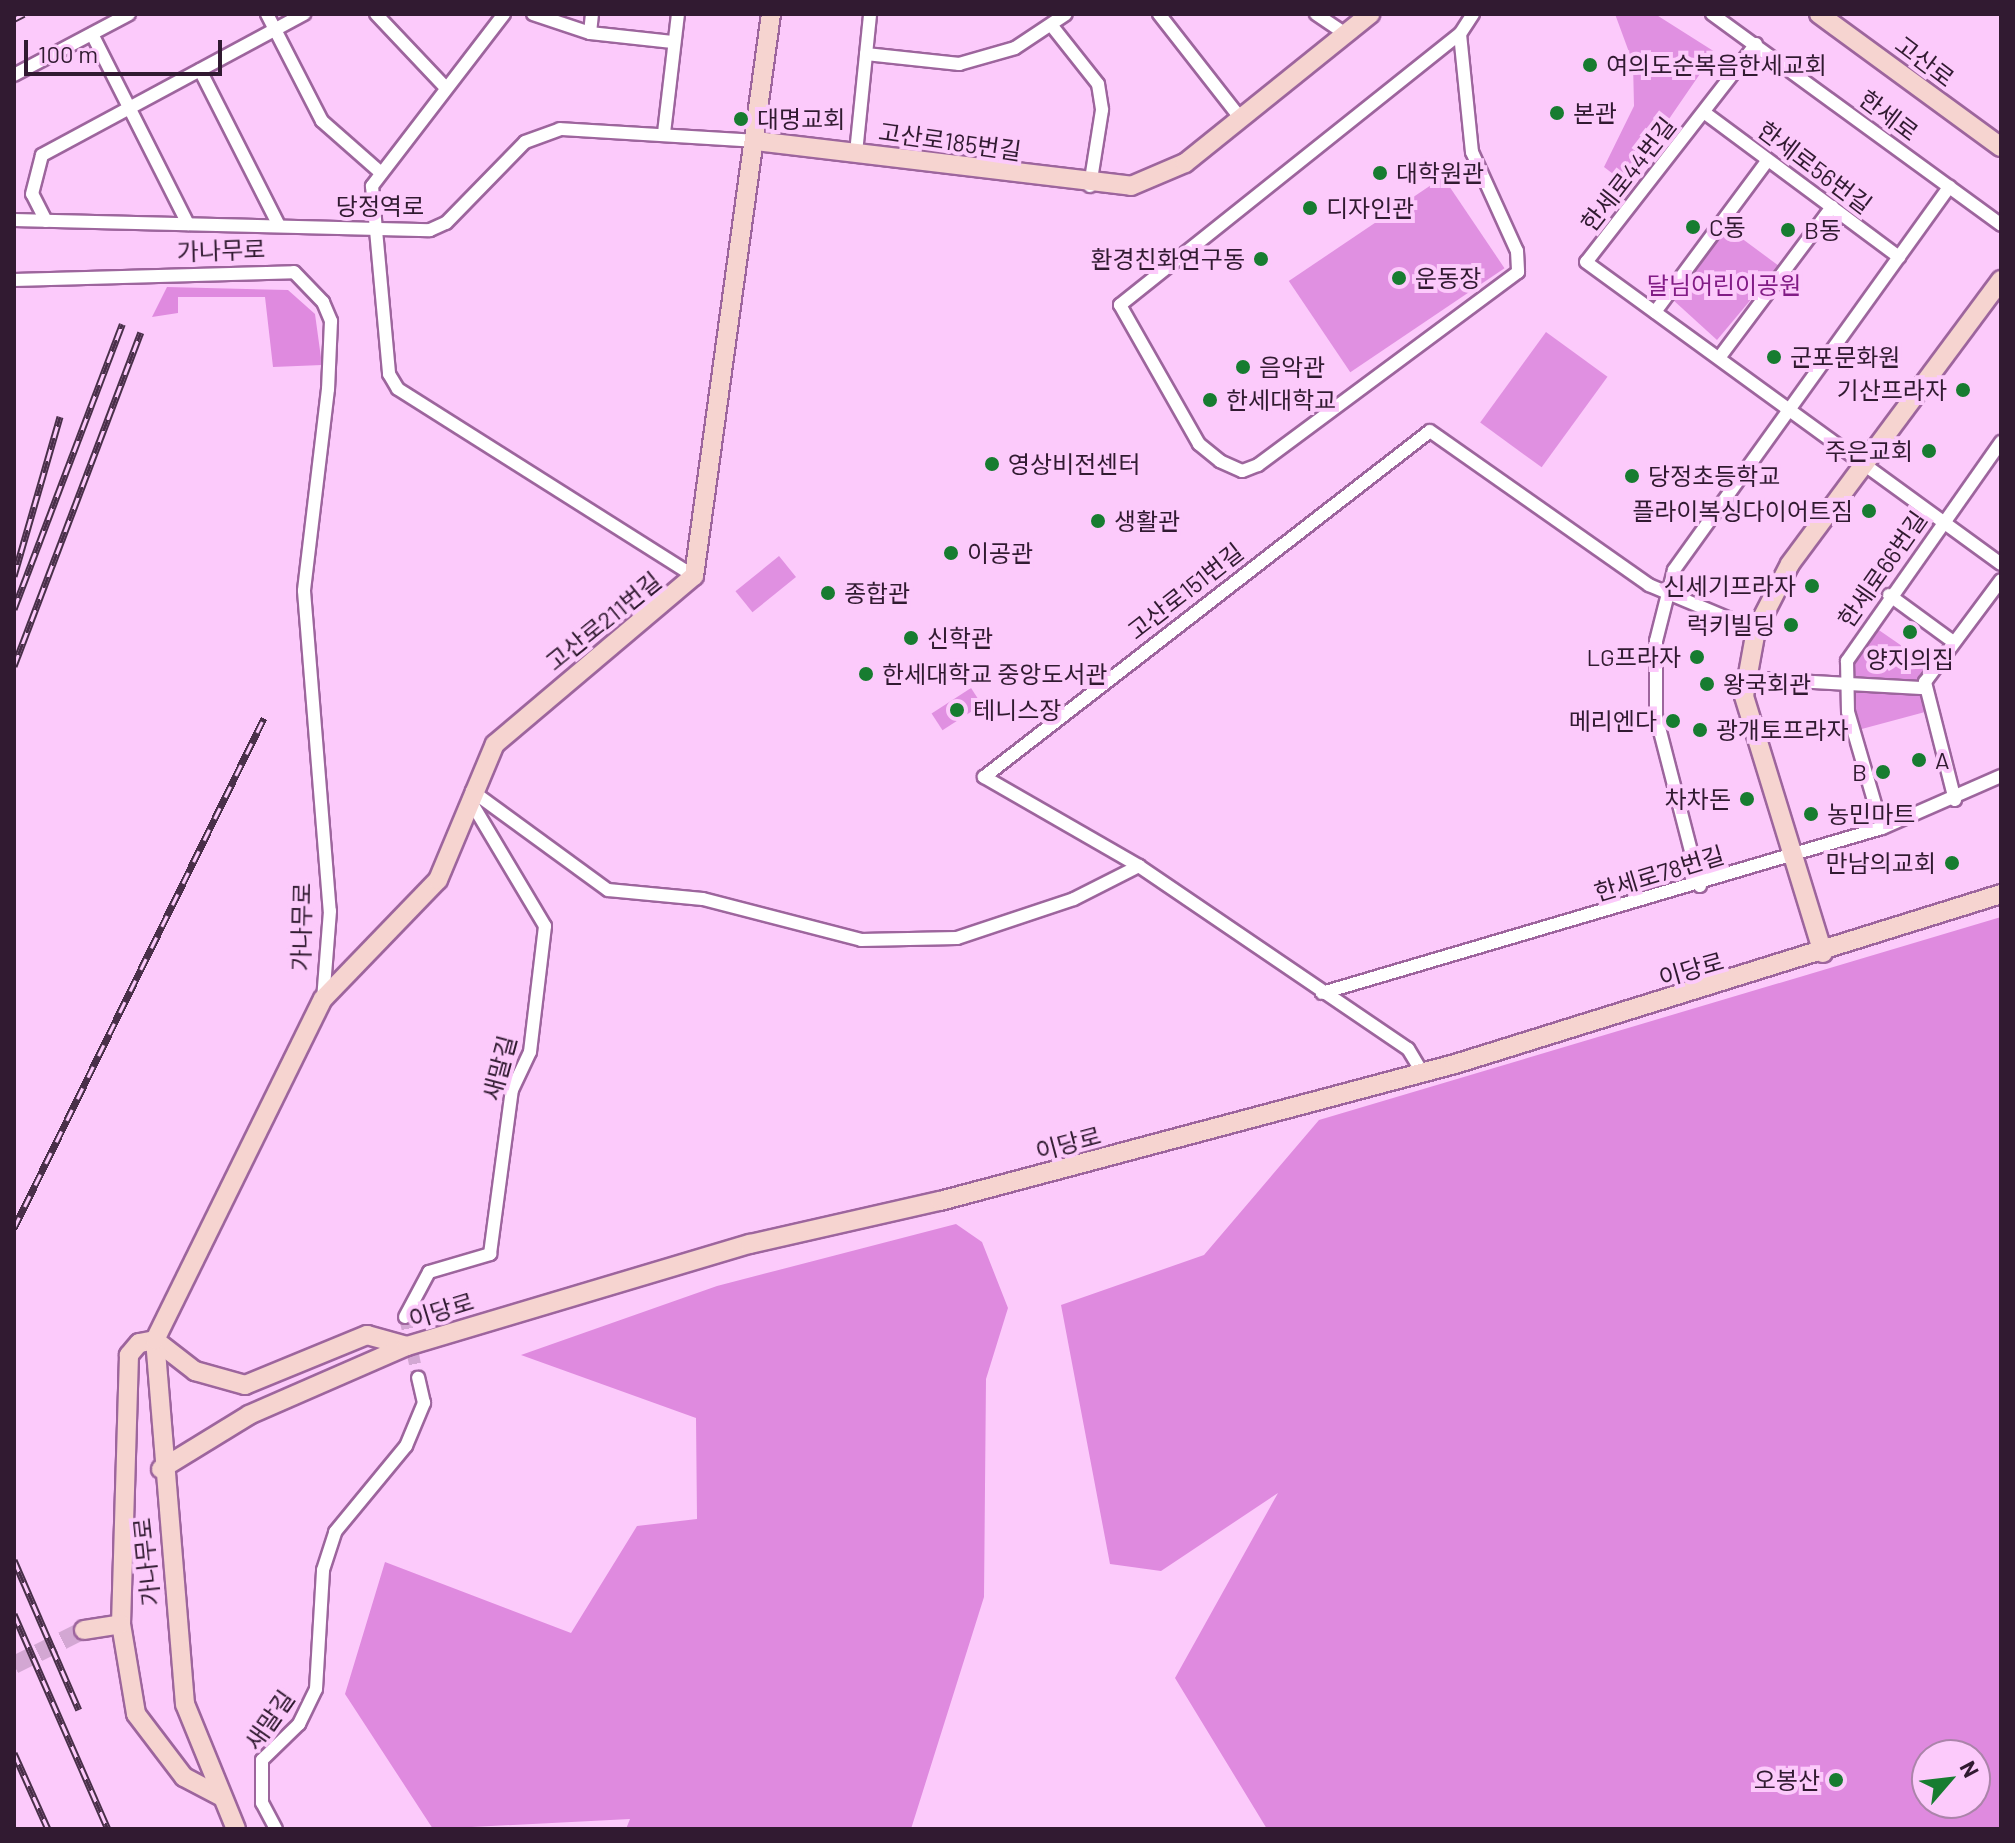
<!DOCTYPE html>
<meta charset="utf-8">
<style>
body{margin:0}
#map{position:relative;width:2015px;height:1843px;overflow:hidden;background:#fccafb;font-family:Barlow,"Noto Sans KR",sans-serif}
div>[style]{position:absolute}
[style*='--x']{left:calc(var(--x)*1px);top:calc(var(--y)*1px);width:calc(var(--w)*1px);rotate:calc(var(--a)*1deg)}
.green>*{inset:0;background:#e090e1;transform-origin:0 0}
.forest>*{inset:0;background:#df8adf}
.street-tunnel>*{height:12px;margin-top:-6px;transform-origin:0;background:repeating-linear-gradient(90deg,#d3a7d3 0 12px,transparent 0 18px)}
.secondary-tunnel>*{height:18px;margin-top:-9px;transform-origin:0;background:repeating-linear-gradient(90deg,#d3a7d3 0 18px,transparent 0 27px)}
.roads{filter:drop-shadow(2px 0 #9d659d) drop-shadow(-2px 0 #9d659d) drop-shadow(0 2px #9d659d) drop-shadow(0 -2px #9d659d)}
.street>*{height:12px;margin:-6px;padding:0 6px;transform-origin:6px;border-radius:6px;background:#fff}
.secondary>*{height:18px;margin:-9px;padding:0 9px;transform-origin:9px;border-radius:9px;background:#f6d4d0}
.rail>*{height:7px;margin-top:-3.5px;transform-origin:0;background:repeating-linear-gradient(90deg,#fccafb 0 12px,#492f49 0 24px);box-sizing:border-box;border-block:2px solid #492f49}
.dots>*{width:22px;height:22px;translate:-50% -50%;box-sizing:border-box;border:4px solid #fccafb;border-radius:50%}
span{translate:-50% -50%;white-space:nowrap;text-align:center;line-height:1.15;-webkit-text-stroke:8px #fccafb;paint-order:stroke}
.street-label{font-size:24px;color:#311a31}
.poi-label{font-size:24px;color:#311a31}
.left{translate:0 -50%;text-align:left}
.right{translate:-100% -50%;text-align:right}
.park-label{font-size:24px;color:#821c86}
.frame{position:absolute;inset:0;border:16px solid #311a31;pointer-events:none}
.north{position:absolute;left:1911px;top:1739px;width:80px;height:80px;box-sizing:border-box;background:#fccafb;border:2px solid #ab84aa;border-radius:50%;rotate:62deg;font-size:22px;font-weight:700;line-height:32px;text-align:center;color:#311a31}
.north::after{content:'';display:block;margin:auto;width:28px;height:36px;background:#177c30;clip-path:polygon(50% 0,100% 100%,50% 72%,0 100%)}
.scale{position:absolute;left:24px;top:40px;width:198px;height:36px;box-sizing:border-box;border:4px solid #311a31;border-top:0;padding-left:10px;font-size:24px;line-height:28px;white-space:nowrap;color:#311a31;-webkit-text-stroke:6px #fccafb;paint-order:stroke}
</style>
<div id="map">
<div class="green">
<i style="clip-path:polygon(1615px 14px,1655px 14px,1715px 52px,1625px 183px,1604px 167px,1634px 106px,1633px 63px)"></i>
<i style="left:1443px;top:177px;width:110px;height:186px;rotate:56deg"></i>
<i style="clip-path:polygon(1725px 226px,1779px 266px,1717px 340px,1672px 299px)"></i>
<i style="left:1546px;top:332px;width:76px;height:112px;rotate:36deg"></i>
<i style="left:779px;top:556px;width:27px;height:56px;rotate:51deg"></i>
<i style="clip-path:polygon(1873px 626px,1928px 664px,1919px 688px,1925px 712px,1858px 730px,1849px 695px,1853px 655px)"></i>
<i style="left:971px;top:688px;width:20px;height:47px;rotate:57deg"></i>
</div>
<div class="forest">
<i style="clip-path:polygon(167px 287px,288px 290px,315px 314px,322px 365px,273px 367px,265px 297px,178px 297px,178px 313px,152px 317px)"></i>
<i style="clip-path:polygon(evenodd,2001px 917px,2001px 1829px,1267px 1829px,1175px 1678px,1278px 1493px,1161px 1571px,1110px 1564px,1061px 1305px,1204px 1255px,1319px 1120px,2001px 917px,1927px 1755px,1975px 1755px,1975px 1803px,1927px 1803px,1927px 1755px)"></i>
<i style="clip-path:polygon(956px 1224px,982px 1242px,1008px 1308px,986px 1379px,984px 1597px,911px 1829px,626px 1829px,630px 1819px,433px 1829px,345px 1694px,385px 1562px,571px 1633px,637px 1526px,697px 1519px,696px 1418px,521px 1355px,717px 1286px)"></i>
</div>
<div class="street-tunnel">
<i style="--x:405;--y:1317;--w:62;--a:78"></i>
</div>
<div class="secondary-tunnel">
<i style="--x:14;--y:1665;--w:78;--a:-26.6"></i>
</div>
<div class="roads">
<div class="street">
<i style="--x:267;--y:14;--w:120;--a:62.8"></i>
<i style="--x:322;--y:121;--w:76;--a:41.3"></i>
<i style="--x:376;--y:14;--w:100;--a:46.6"></i>
<i style="--x:504;--y:14;--w:217;--a:127.5"></i>
<i style="--x:372;--y:186;--w:189;--a:84.8"></i>
<i style="--x:389;--y:374;--w:17;--a:59"></i>
<i style="--x:398;--y:389;--w:350;--a:32.3"></i>
<i style="--x:533;--y:14;--w:60;--a:18.4"></i>
<i style="--x:590;--y:33;--w:83;--a:6.2"></i>
<i style="--x:1159;--y:14;--w:133;--a:52"></i>
<i style="--x:1316;--y:14;--w:36;--a:34"></i>
<i style="--x:1712;--y:14;--w:358;--a:36.1"></i>
<i style="--x:1052;--y:26;--w:74;--a:51.6"></i>
<i style="--x:1098;--y:84;--w:26;--a:81"></i>
<i style="--x:1102;--y:110;--w:77;--a:99"></i>
<i style="--x:590;--y:33;--w:19;--a:-84"></i>
<i style="--x:92;--y:34;--w:213;--a:63.2"></i>
<i style="--x:1460;--y:34;--w:119;--a:84.2"></i>
<i style="--x:1472;--y:152;--w:109;--a:65.6"></i>
<i style="--x:1517;--y:251;--w:21;--a:87"></i>
<i style="--x:1518;--y:272;--w:324;--a:143.4"></i>
<i style="--x:1258;--y:465;--w:17;--a:159"></i>
<i style="--x:1242;--y:471;--w:24;--a:-156"></i>
<i style="--x:1220;--y:461;--w:27;--a:-141"></i>
<i style="--x:1199;--y:444;--w:160;--a:-119.6"></i>
<i style="--x:1120;--y:305;--w:435;--a:-38.6"></i>
<i style="--x:1460;--y:34;--w:24;--a:-57"></i>
<i style="--x:1756;--y:44;--w:276;--a:127.9"></i>
<i style="--x:1586;--y:262;--w:513;--a:36.04"></i>
<i style="--x:866;--y:54;--w:94;--a:6.1"></i>
<i style="--x:959;--y:64;--w:58;--a:-15.9"></i>
<i style="--x:1015;--y:48;--w:61;--a:-33.7"></i>
<i style="--x:200;--y:70;--w:175;--a:63.1"></i>
<i style="--x:14;--y:75;--w:130;--a:-27.9"></i>
<i style="--x:1705;--y:113;--w:242;--a:36.6"></i>
<i style="--x:664;--y:133;--w:120;--a:-83.3"></i>
<i style="--x:856;--y:153;--w:140;--a:-84.2"></i>
<i style="--x:14;--y:220;--w:416;--a:1.4"></i>
<i style="--x:430;--y:230;--w:17;--a:-24"></i>
<i style="--x:446;--y:223;--w:113;--a:-45.7"></i>
<i style="--x:525;--y:142;--w:37;--a:-20"></i>
<i style="--x:560;--y:129;--w:196;--a:3.5"></i>
<i style="--x:46;--y:221;--w:30;--a:-117"></i>
<i style="--x:32;--y:194;--w:40;--a:-75.6"></i>
<i style="--x:42;--y:155;--w:298;--a:-28.3"></i>
<i style="--x:14;--y:280;--w:280;--a:-1.6"></i>
<i style="--x:294;--y:272;--w:42;--a:46"></i>
<i style="--x:323;--y:302;--w:21;--a:67"></i>
<i style="--x:331;--y:321;--w:68;--a:92.5"></i>
<i style="--x:328;--y:389;--w:203;--a:96.8"></i>
<i style="--x:304;--y:591;--w:321;--a:85.4"></i>
<i style="--x:330;--y:911;--w:88;--a:94.5"></i>
<i style="--x:1655;--y:312;--w:189;--a:-53.4"></i>
<i style="--x:1719;--y:358;--w:189;--a:-53.2"></i>
<i style="--x:1889;--y:595;--w:78;--a:36.1"></i>
<i style="--x:1761;--y:679;--w:163;--a:3.2"></i>
<i style="--x:472;--y:791;--w:168;--a:36.1"></i>
<i style="--x:608;--y:890;--w:95;--a:5.4"></i>
<i style="--x:703;--y:899;--w:163;--a:14.5"></i>
<i style="--x:861;--y:940;--w:96;--a:-1.2"></i>
<i style="--x:957;--y:938;--w:123;--a:-18.4"></i>
<i style="--x:1074;--y:899;--w:73;--a:-26.9"></i>
<i style="--x:1955;--y:800;--w:122;--a:-104.3"></i>
<i style="--x:1925;--y:682;--w:127;--a:-53.3"></i>
<i style="--x:1882;--y:828;--w:121;--a:-106.3"></i>
<i style="--x:1848;--y:712;--w:51;--a:-91.1"></i>
<i style="--x:1847;--y:661;--w:268;--a:-54.9"></i>
<i style="--x:1700;--y:886;--w:176;--a:-104.5"></i>
<i style="--x:1656;--y:716;--w:75;--a:-90"></i>
<i style="--x:1656;--y:641;--w:73;--a:-75.8"></i>
<i style="--x:1674;--y:570;--w:472;--a:-54.3"></i>
<i style="--x:1322;--y:993;--w:584;--a:-16.42"></i>
<i style="--x:1882;--y:828;--w:130;--a:-23.6"></i>
<i style="--x:1422;--y:1072;--w:27;--a:-121"></i>
<i style="--x:1408;--y:1049;--w:325;--a:-145.8"></i>
<i style="--x:1139;--y:866;--w:179;--a:-150.1"></i>
<i style="--x:984;--y:777;--w:564;--a:-37.8"></i>
<i style="--x:1430;--y:431;--w:268;--a:35.1"></i>
<i style="--x:1649;--y:585;--w:116;--a:22.8"></i>
<i style="--x:405;--y:1317;--w:51;--a:-61.9"></i>
<i style="--x:429;--y:1272;--w:64;--a:-16.4"></i>
<i style="--x:490;--y:1254;--w:165;--a:-82.4"></i>
<i style="--x:512;--y:1090;--w:42;--a:-64.7"></i>
<i style="--x:530;--y:1052;--w:127;--a:-83.2"></i>
<i style="--x:545;--y:926;--w:147;--a:-120.8"></i>
<i style="--x:276;--y:1829;--w:30;--a:-118"></i>
<i style="--x:262;--y:1803;--w:43;--a:-90"></i>
<i style="--x:262;--y:1760;--w:52;--a:-44.2"></i>
<i style="--x:299;--y:1724;--w:39;--a:-64"></i>
<i style="--x:316;--y:1689;--w:119;--a:-86.6"></i>
<i style="--x:323;--y:1570;--w:40;--a:-72"></i>
<i style="--x:335;--y:1532;--w:112;--a:-50.5"></i>
<i style="--x:406;--y:1446;--w:47;--a:-67.3"></i>
<i style="--x:424;--y:1403;--w:26;--a:-103"></i>
</div>
<div class="secondary">
<i style="--x:1819;--y:14;--w:225;--a:36.2"></i>
<i style="--x:756;--y:141;--w:378;--a:6.8"></i>
<i style="--x:1131;--y:186;--w:59;--a:-23.1"></i>
<i style="--x:1185;--y:163;--w:238;--a:-38.8"></i>
<i style="--x:1823;--y:953;--w:269;--a:-107.1"></i>
<i style="--x:1744;--y:696;--w:67;--a:-79.7"></i>
<i style="--x:1756;--y:630;--w:74;--a:-62.7"></i>
<i style="--x:1790;--y:564;--w:354;--a:-53.4"></i>
<i style="--x:155;--y:1340;--w:16;--a:169"></i>
<i style="--x:139;--y:1343;--w:16;--a:130"></i>
<i style="--x:129;--y:1355;--w:269;--a:91.7"></i>
<i style="--x:121;--y:1624;--w:91;--a:80.5"></i>
<i style="--x:136;--y:1714;--w:79;--a:52.7"></i>
<i style="--x:184;--y:1777;--w:41;--a:27.8"></i>
<i style="--x:155;--y:1340;--w:51;--a:37.8"></i>
<i style="--x:195;--y:1371;--w:52;--a:15.6"></i>
<i style="--x:245;--y:1385;--w:132;--a:-22.3"></i>
<i style="--x:367;--y:1335;--w:41;--a:15.4"></i>
<i style="--x:161;--y:1469;--w:103;--a:-31.5"></i>
<i style="--x:249;--y:1415;--w:172;--a:-23.6"></i>
<i style="--x:407;--y:1346;--w:358;--a:-16.6"></i>
<i style="--x:750;--y:1244;--w:195;--a:-12.8"></i>
<i style="--x:940;--y:1201;--w:533;--a:-14.9"></i>
<i style="--x:1455;--y:1064;--w:572;--a:-17.29"></i>
<i style="--x:84;--y:1630;--w:37;--a:-9"></i>
<i style="--x:236;--y:1829;--w:135;--a:-112.2"></i>
<i style="--x:185;--y:1704;--w:365;--a:-94.7"></i>
<i style="--x:155;--y:1340;--w:380;--a:-63.8"></i>
<i style="--x:323;--y:999;--w:165;--a:-46"></i>
<i style="--x:438;--y:880;--w:147;--a:-67.3"></i>
<i style="--x:495;--y:744;--w:260;--a:-40.2"></i>
<i style="--x:694;--y:576;--w:567;--a:-82.2"></i>
</div>
</div>
<div class="rail">
<i style="--x:14;--y:19;--w:11;--a:-27"></i>
<i style="--x:14;--y:576;--w:166;--a:-73.9"></i>
<i style="--x:14;--y:609;--w:305;--a:-69.2"></i>
<i style="--x:14;--y:666;--w:357;--a:-69.2"></i>
<i style="--x:14;--y:1228;--w:568;--a:-63.89"></i>
<i style="--x:14;--y:1560;--w:163;--a:66.6"></i>
<i style="--x:14;--y:1614;--w:235;--a:66.4"></i>
<i style="--x:14;--y:1753;--w:83;--a:65.9"></i>
</div>
<div class="dots">
<i style="left:1590px;top:65px;background:#177c30"></i>
<i style="left:1557px;top:113px;background:#177c30"></i>
<i style="left:741px;top:119px;background:#177c30"></i>
<i style="left:1380px;top:173px;background:#177c30"></i>
<i style="left:1310px;top:208px;background:#177c30"></i>
<i style="left:1693px;top:227px;background:#177c30"></i>
<i style="left:1788px;top:230px;background:#177c30"></i>
<i style="left:1261px;top:259px;background:#177c30"></i>
<i style="left:1399px;top:278px;background:#177c30"></i>
<i style="left:1774px;top:357px;background:#177c30"></i>
<i style="left:1243px;top:367px;background:#177c30"></i>
<i style="left:1963px;top:390px;background:#177c30"></i>
<i style="left:1210px;top:400px;background:#177c30"></i>
<i style="left:1929px;top:451px;background:#177c30"></i>
<i style="left:992px;top:464px;background:#177c30"></i>
<i style="left:1632px;top:476px;background:#177c30"></i>
<i style="left:1869px;top:511px;background:#177c30"></i>
<i style="left:1098px;top:521px;background:#177c30"></i>
<i style="left:951px;top:553px;background:#177c30"></i>
<i style="left:1812px;top:586px;background:#177c30"></i>
<i style="left:828px;top:593px;background:#177c30"></i>
<i style="left:1791px;top:625px;background:#177c30"></i>
<i style="left:1910px;top:632px;background:#177c30"></i>
<i style="left:911px;top:638px;background:#177c30"></i>
<i style="left:1697px;top:657px;background:#177c30"></i>
<i style="left:866px;top:674px;background:#177c30"></i>
<i style="left:1707px;top:684px;background:#177c30"></i>
<i style="left:957px;top:710px;background:#177c30"></i>
<i style="left:1673px;top:721px;background:#177c30"></i>
<i style="left:1700px;top:730px;background:#177c30"></i>
<i style="left:1919px;top:760px;background:#177c30"></i>
<i style="left:1883px;top:772px;background:#177c30"></i>
<i style="left:1747px;top:799px;background:#177c30"></i>
<i style="left:1811px;top:814px;background:#177c30"></i>
<i style="left:1952px;top:863px;background:#177c30"></i>
<i style="left:1836px;top:1780px;background:#177c30"></i>
</div>
<div class="street-label">
<span style="left:1925px;top:61px;rotate:37deg">고산로</span>
<span style="left:1889px;top:115px;rotate:37deg">한세로</span>
<span style="left:950px;top:141px;rotate:8deg">고산로185번길</span>
<span style="left:1815px;top:167px;rotate:37deg">한세로56번길</span>
<span style="left:1628px;top:174px;rotate:-52deg">한세로44번길</span>
<span style="left:380px;top:206px">당정역로</span>
<span style="left:221px;top:250px;rotate:-2deg">가나무로</span>
<span style="left:1882px;top:569px;rotate:-55deg">한세로66번길</span>
<span style="left:1185px;top:591px;rotate:-38deg">고산로151번길</span>
<span style="left:603px;top:621px;rotate:-39deg">고산로211번길</span>
<span style="left:1659px;top:873px;rotate:-17deg">한세로78번길</span>
<span style="left:301px;top:927px;rotate:-89deg">가나무로</span>
<span style="left:1691px;top:969px;rotate:-16deg">이당로</span>
<span style="left:499px;top:1068px;rotate:-75deg">새말길</span>
<span style="left:1068px;top:1143px;rotate:-15deg">이당로</span>
<span style="left:441px;top:1310px;rotate:-17deg">이당로</span>
<span style="left:146px;top:1562px;rotate:-96deg">가나무로</span>
<span style="left:269px;top:1720px;rotate:-55deg">새말길</span>
</div>
<div class="poi-label">
<span class="left" style="left:1606px;top:65px">여의도순복음한세교회</span>
<span class="left" style="left:1573px;top:113px">본관</span>
<span class="left" style="left:757px;top:119px">대명교회</span>
<span class="left" style="left:1396px;top:173px">대학원관</span>
<span class="left" style="left:1326px;top:208px">디자인관</span>
<span class="left" style="left:1709px;top:227px">C동</span>
<span class="left" style="left:1804px;top:230px">B동</span>
<span class="right" style="left:1245px;top:259px">환경친화연구동</span>
<span class="left" style="left:1415px;top:278px">운동장</span>
<span class="left" style="left:1790px;top:357px">군포문화원</span>
<span class="left" style="left:1259px;top:367px">음악관</span>
<span class="right" style="left:1947px;top:390px">기산프라자</span>
<span class="left" style="left:1226px;top:400px">한세대학교</span>
<span class="right" style="left:1913px;top:451px">주은교회</span>
<span class="left" style="left:1008px;top:464px">영상비전센터</span>
<span class="left" style="left:1648px;top:476px">당정초등학교</span>
<span class="right" style="left:1853px;top:511px">플라이복싱다이어트짐</span>
<span class="left" style="left:1114px;top:521px">생활관</span>
<span class="left" style="left:967px;top:553px">이공관</span>
<span class="right" style="left:1796px;top:586px">신세기프라자</span>
<span class="left" style="left:844px;top:593px">종합관</span>
<span class="right" style="left:1775px;top:625px">럭키빌딩</span>
<span class="left" style="left:927px;top:638px">신학관</span>
<span class="right" style="left:1681px;top:657px">LG프라자</span>
<span style="left:1910px;top:659px">양지의집</span>
<span class="left" style="left:882px;top:674px">한세대학교 중앙도서관</span>
<span class="left" style="left:1723px;top:684px">왕국회관</span>
<span class="left" style="left:973px;top:710px">테니스장</span>
<span class="right" style="left:1657px;top:721px">메리엔다</span>
<span class="left" style="left:1716px;top:730px">광개토프라자</span>
<span class="left" style="left:1935px;top:760px">A</span>
<span class="right" style="left:1867px;top:772px">B</span>
<span class="right" style="left:1731px;top:799px">차차돈</span>
<span class="left" style="left:1827px;top:814px">농민마트</span>
<span class="right" style="left:1936px;top:863px">만남의교회</span>
<span class="right" style="left:1820px;top:1780px">오봉산</span>
</div>
<div class="park-label">
<span style="left:1724px;top:285px">달님어린이공원</span>
</div>
<div class="frame"></div>
<div class="north">N</div>
<div class="scale">100 m</div>
</div>
